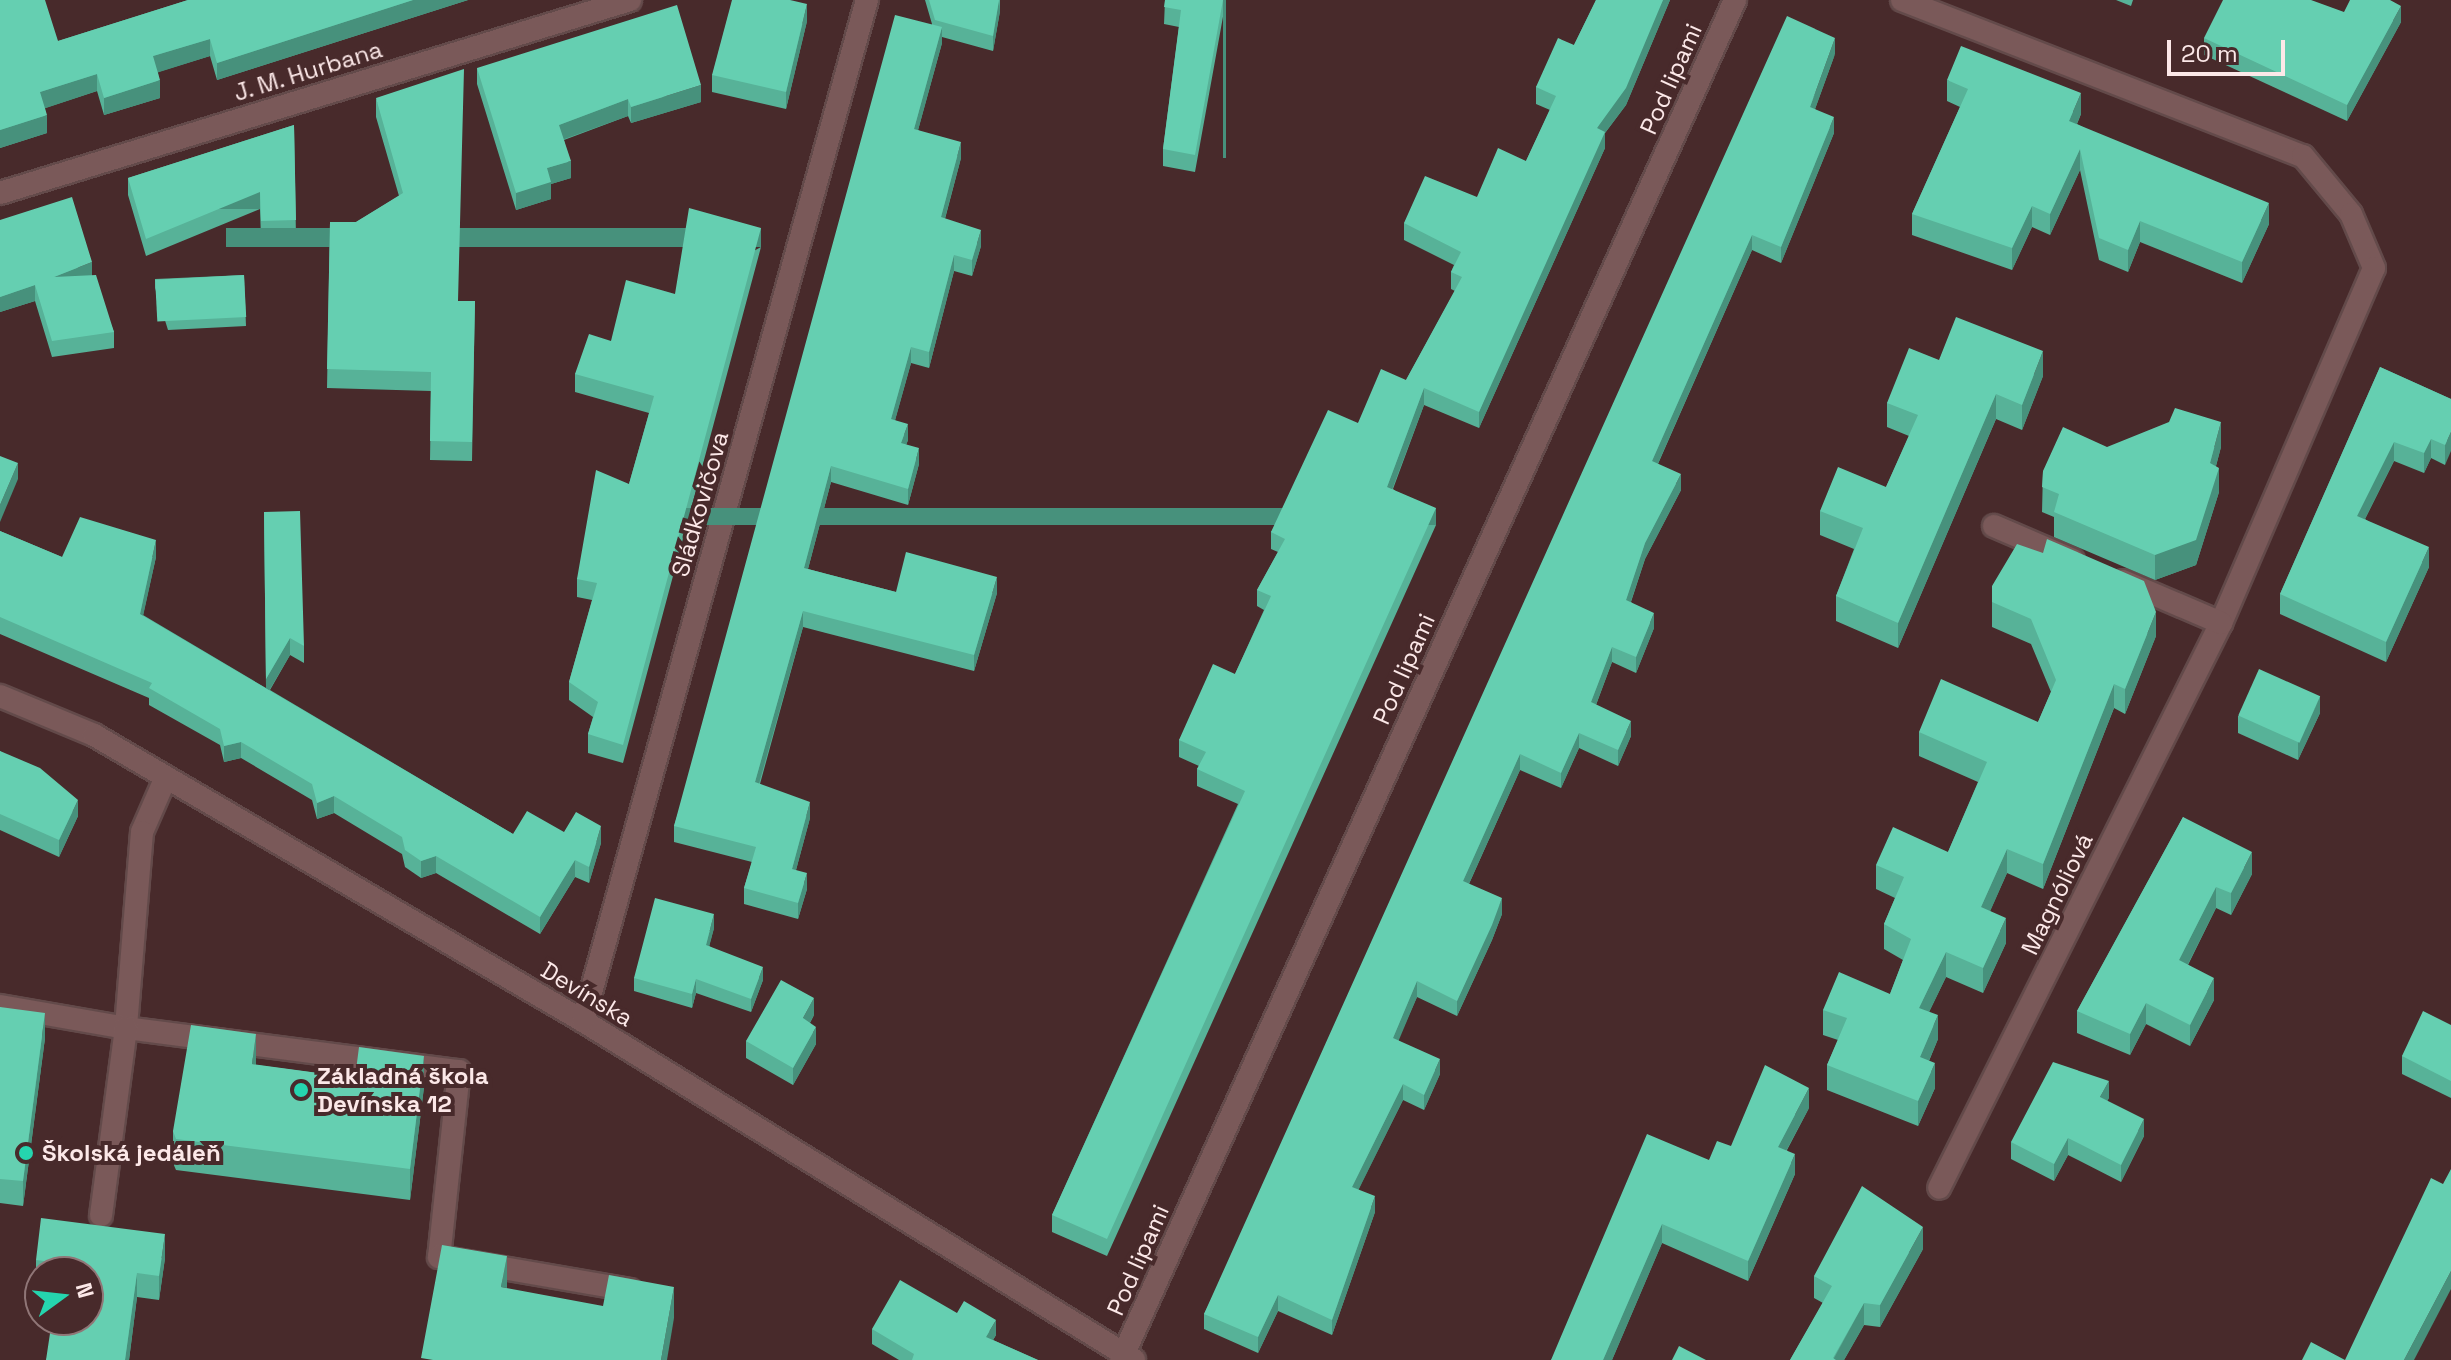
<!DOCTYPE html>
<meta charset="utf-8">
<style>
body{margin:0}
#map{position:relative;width:2451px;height:1360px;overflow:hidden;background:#482a2b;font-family:"Space Grotesk",sans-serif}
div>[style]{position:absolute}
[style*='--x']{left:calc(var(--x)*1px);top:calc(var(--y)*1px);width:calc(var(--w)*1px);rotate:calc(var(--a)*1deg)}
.roads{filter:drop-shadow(2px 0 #634a4a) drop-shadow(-2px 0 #634a4a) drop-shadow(0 2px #634a4a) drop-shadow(0 -2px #634a4a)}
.service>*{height:22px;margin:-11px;padding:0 11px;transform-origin:11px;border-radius:11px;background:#7a5959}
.minor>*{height:22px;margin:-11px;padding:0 11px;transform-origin:11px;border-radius:11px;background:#7a5959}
.wall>*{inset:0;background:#57b298}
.shaded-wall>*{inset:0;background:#47917c;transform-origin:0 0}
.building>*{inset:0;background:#65cfb1;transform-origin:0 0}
.dots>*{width:22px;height:22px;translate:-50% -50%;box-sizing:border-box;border:4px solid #482a2b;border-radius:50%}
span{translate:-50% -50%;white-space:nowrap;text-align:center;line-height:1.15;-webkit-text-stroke:8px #482a2b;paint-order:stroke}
.street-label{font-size:24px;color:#fce8e8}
.poi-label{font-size:24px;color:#fce8e8;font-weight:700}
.left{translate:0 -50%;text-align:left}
.north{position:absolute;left:24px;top:1256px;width:80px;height:80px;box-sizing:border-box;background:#482a2b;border:2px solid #907677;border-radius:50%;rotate:75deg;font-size:22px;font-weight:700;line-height:32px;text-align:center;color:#fce8e8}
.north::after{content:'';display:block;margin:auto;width:28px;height:36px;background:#25d5ae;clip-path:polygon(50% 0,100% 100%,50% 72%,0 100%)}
.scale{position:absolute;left:2167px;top:40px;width:118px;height:36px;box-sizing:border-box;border:4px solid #fce8e8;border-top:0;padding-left:10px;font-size:24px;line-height:28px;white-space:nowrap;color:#fce8e8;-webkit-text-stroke:6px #482a2b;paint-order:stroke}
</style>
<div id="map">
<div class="roads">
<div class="service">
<i style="--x:166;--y:777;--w:60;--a:113.6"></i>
<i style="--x:142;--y:832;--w:197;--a:94.7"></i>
<i style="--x:126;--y:1028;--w:336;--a:7.4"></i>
<i style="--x:459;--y:1071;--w:187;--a:96.1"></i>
<i style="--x:439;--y:1257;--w:194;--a:9.8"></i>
<i style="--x:0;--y:1006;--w:128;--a:9.9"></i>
<i style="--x:126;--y:1028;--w:189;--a:97.6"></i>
</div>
<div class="minor">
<i style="--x:1902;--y:0;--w:430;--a:21.3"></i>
<i style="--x:2303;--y:156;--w:75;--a:50.4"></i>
<i style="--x:2351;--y:214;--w:59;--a:66.9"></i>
<i style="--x:2374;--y:268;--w:387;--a:113.3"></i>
<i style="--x:2221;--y:623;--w:631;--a:116.52"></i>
<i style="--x:0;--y:193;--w:659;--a:-17.03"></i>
<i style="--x:1994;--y:526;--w:86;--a:23.3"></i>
<i style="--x:2123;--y:581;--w:107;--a:23.2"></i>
<i style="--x:0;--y:696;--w:102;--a:22.5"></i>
<i style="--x:94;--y:735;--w:566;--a:30.32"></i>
<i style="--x:583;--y:1021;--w:647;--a:31.6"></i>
<i style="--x:583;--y:1021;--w:1060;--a:-74.46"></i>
<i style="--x:1121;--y:1360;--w:1492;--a:-65.7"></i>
</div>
</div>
<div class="wall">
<i style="clip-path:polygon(0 0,58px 41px,188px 0,468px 0,217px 80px,210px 56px,158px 72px,160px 98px,104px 115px,97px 91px,45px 108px,47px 133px,0 148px)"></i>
<i style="clip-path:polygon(925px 0,1000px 0,1000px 11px,993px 51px,942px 37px,942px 43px,918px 130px,961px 158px,945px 219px,981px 246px,972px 276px,954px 271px,929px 368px,911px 363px,895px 420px,908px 440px,906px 445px,919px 464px,908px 505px,831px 482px,808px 569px,896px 592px,997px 593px,974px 671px,803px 627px,760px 784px,810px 818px,796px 870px,807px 889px,798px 919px,744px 904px,744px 888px,752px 862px,674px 842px,674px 826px,932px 24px)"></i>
<i style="clip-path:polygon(1165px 0,1226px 0,1195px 172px,1163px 166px,1163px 149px,1179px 27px,1164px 24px)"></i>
<i style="clip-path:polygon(1596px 0,1670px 0,1626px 105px,1605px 133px,1605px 148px,1479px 428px,1424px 405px,1393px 489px,1436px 525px,1107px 1256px,1052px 1232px,1052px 1215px,1238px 804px,1197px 786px,1197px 769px,1199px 766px,1179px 757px,1179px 740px,1235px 674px,1264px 610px,1257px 606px,1257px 590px,1278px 552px,1271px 549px,1271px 532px,1358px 423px,1406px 380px,1455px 291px,1451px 289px,1451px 272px,1454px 265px,1404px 240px,1404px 223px,1477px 197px,1526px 161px,1550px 110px,1536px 104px,1536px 87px,1574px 45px)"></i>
<i style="clip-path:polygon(2116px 0,2133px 0,2131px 6px)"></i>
<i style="clip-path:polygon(2344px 12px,2401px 22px,2347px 121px,2204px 55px,2204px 38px)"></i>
<i style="clip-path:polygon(807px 21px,786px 109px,712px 92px,712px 75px)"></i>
<i style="clip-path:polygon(1835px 54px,1815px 109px,1834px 133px,1781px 263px,1752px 250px,1658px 464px,1681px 490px,1645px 559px,1631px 602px,1654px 628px,1636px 673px,1612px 662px,1596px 705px,1631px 736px,1618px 766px,1579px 748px,1561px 788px,1520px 770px,1469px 884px,1502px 914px,1492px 940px,1457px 1016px,1417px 997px,1398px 1040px,1440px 1074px,1424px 1110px,1403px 1100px,1358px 1190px,1375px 1212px,1332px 1335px,1278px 1311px,1258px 1353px,1204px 1329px,1204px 1314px)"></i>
<i style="clip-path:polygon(477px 68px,701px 102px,631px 123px,628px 116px,564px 140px,571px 178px,551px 184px,551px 199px,516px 210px,477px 84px)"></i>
<i style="clip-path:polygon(1947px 80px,2081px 114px,2077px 124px,2269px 224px,2242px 283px,2140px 242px,2128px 272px,2099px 260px,2080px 170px,2050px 235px,2032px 227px,2012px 270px,1912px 235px,1912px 214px,1960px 107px,1947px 101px)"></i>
<i style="clip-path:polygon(376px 98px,458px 301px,475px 301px,472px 461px,430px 460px,431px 391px,327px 388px,330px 222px,356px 222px,399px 196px,376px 117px)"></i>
<i style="clip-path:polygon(294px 125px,296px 237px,261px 238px,260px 209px,146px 256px,128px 195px,128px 178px)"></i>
<i style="clip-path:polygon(0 220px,92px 276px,114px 332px,114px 348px,52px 357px,35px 301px,0 312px)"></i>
<i style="clip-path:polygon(761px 247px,623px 763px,588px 753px,588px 734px,593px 717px,569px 700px,569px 682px,592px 600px,577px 597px,577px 579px,629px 484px,649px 413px,575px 392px,575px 374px,611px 341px,675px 294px)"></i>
<i style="clip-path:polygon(244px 275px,246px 326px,168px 330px,155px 288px,155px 279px)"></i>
<i style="clip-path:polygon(1939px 360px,2043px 376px,2022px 430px,1996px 419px,1898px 648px,1836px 621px,1836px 596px,1854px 549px,1820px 535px,1820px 511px,1886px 487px,1909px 436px,1887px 427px,1887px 403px)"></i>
<i style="clip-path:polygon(2380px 367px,2451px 399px,2445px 465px,2431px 458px,2424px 473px,2394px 461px,2365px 519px,2429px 567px,2386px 662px,2280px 614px,2280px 594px)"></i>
<i style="clip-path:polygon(2107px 447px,2221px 447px,2216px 466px,2219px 492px,2196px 565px,2155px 580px,2054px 537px,2054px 517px,2042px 512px,2043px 471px)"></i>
<i style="clip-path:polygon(264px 512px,304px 646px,304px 663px,290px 655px,270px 690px,513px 834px,564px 832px,601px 843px,589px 883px,575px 877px,540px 934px,436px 873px,421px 878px,405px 867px,402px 854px,334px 813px,317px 819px,312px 800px,241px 758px,224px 762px,220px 745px,149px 705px,149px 698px,0 634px,0 531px,62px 557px,156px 557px,143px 615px,266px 688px)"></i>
<i style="clip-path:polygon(1992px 586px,2156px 636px,2125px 714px,2114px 708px,2043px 889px,2007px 873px,1990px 911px,2006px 943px,1983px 993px,1946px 977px,1929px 1012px,1938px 1039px,1929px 1061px,1935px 1088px,1918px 1126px,1827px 1090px,1827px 1065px,1838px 1040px,1823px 1035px,1823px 1010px,1890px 994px,1903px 960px,1884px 949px,1884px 924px,1895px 898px,1876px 889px,1876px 865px,1948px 852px,1978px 782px,1919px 756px,1919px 732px,2038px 722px,2051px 692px,2031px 644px,1992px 627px)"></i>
<i style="clip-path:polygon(2320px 713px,2298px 760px,2238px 733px,2238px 716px)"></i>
<i style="clip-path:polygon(0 751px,78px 816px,59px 857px,0 830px)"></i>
<i style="clip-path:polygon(2183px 817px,2252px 874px,2231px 915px,2216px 908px,2188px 965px,2214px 1000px,2190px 1046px,2146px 1024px,2130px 1055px,2077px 1033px,2077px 1011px)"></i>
<i style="clip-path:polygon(714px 928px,709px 946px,763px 980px,751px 1012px,696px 993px,692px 1008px,634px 991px,634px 978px)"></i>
<i style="clip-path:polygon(0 1007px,45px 1038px,23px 1206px,0 1203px)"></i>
<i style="clip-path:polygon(814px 1015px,810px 1023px,816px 1044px,793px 1085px,746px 1058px,746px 1041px)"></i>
<i style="clip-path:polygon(2451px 1025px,2451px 1098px,2402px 1074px,2402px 1056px)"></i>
<i style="clip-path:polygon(256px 1065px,424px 1087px,410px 1200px,176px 1170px,173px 1163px,173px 1131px)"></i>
<i style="clip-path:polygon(2109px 1098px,2107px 1101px,2144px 1136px,2121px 1182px,2068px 1155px,2054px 1181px,2011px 1159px,2011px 1142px)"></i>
<i style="clip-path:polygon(1809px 1108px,1787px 1150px,1795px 1174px,1748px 1281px,1662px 1243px,1612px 1360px,1551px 1360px,1709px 1160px,1731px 1146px)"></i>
<i style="clip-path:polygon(1923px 1249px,1880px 1327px,1864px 1325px,1844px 1360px,1790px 1360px,1823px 1303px,1814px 1298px,1814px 1276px)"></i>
<i style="clip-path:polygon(165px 1258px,159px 1300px,137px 1297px,129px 1360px,46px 1360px,88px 1272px,40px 1272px,40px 1285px,36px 1284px,36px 1260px)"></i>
<i style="clip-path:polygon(957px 1313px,996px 1335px,993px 1340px,1038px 1360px,899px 1360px,872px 1344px,872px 1329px)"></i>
</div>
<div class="shaded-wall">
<i style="clip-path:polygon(413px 0,468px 0,217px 80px,217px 63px)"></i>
<i style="clip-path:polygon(999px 0,1000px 11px,993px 51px,993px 36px)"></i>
<i style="left:1223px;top:0;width:3px;height:158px"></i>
<i style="clip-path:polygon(1663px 0,1670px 0,1626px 105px,1605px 133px,1605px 148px,1479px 428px,1479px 412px,1597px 128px)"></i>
<i style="clip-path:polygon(807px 4px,807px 21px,786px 109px,786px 92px)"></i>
<i style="clip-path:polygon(2401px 6px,2401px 22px,2347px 121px,2347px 105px)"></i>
<i style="clip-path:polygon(942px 27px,942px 43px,914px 145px,914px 129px)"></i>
<i style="clip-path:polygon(1835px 38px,1835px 54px,1810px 123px,1810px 107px)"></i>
<i style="clip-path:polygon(210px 39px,210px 56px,153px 74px,153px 56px)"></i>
<i style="clip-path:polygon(97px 74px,97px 91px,40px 110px,40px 92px)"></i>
<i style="clip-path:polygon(160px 80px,160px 98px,104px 115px,104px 98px)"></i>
<i style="clip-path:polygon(701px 85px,701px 102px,631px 123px,631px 107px)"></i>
<i style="clip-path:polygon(2081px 93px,2081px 114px,2069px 142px,2069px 121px)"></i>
<i style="clip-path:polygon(628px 99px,628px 116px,559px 141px,559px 125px)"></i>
<i style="clip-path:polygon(47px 115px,47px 133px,0 148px,0 130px)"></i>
<i style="clip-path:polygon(1834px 117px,1834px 133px,1781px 263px,1781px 247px)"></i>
<i style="clip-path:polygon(961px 142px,961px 158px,941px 233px,941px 217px)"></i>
<i style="clip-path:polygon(2080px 149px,2080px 170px,2050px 235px,2050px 214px)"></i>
<i style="clip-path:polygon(571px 161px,571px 178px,551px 184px,551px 199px,516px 210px,516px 193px,547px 168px)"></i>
<i style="left:260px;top:192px;width:17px;height:123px;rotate:90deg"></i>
<i style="clip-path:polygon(2269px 203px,2269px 224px,2242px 283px,2242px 262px)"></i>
<i style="clip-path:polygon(2032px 206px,2032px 227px,2012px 270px,2012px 248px)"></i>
<i style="clip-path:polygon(2140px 221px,2140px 242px,2128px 272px,2128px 250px)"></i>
<i style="left:761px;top:228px;width:19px;height:535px;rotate:90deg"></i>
<i style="clip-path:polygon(981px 230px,981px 246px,972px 276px,972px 260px)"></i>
<i style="clip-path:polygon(1752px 235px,1752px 250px,1652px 477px,1652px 461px)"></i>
<i style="clip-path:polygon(954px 255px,954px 271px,929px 368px,929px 352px)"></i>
<i style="clip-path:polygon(92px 262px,92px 277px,54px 277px)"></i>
<i style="clip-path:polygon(35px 285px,35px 301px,0 312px,0 297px)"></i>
<i style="clip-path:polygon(911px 347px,911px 363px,891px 435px,891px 419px)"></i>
<i style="clip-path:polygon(2043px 351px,2043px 376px,2022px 430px,2022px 405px)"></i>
<i style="clip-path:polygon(1424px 388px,1424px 405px,1387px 503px,1387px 487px)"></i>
<i style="clip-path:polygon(1996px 394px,1996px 419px,1898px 648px,1898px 623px)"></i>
<i style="clip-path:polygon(2221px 422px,2221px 447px,2210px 488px,2210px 463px)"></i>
<i style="clip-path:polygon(908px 424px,908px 440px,901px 459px,901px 443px)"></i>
<i style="clip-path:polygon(2451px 432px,2451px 451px,2445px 465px,2445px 445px)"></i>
<i style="clip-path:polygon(2431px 439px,2431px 458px,2424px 473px,2424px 453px)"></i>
<i style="clip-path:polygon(2394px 442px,2394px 461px,2357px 535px,2357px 516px)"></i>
<i style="clip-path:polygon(919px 448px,919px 464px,908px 505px,908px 489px)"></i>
<i style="clip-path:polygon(18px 463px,18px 479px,0 522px,0 505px)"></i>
<i style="clip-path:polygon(831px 466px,831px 482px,804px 584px,804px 568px)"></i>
<i style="clip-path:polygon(2219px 468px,2219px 492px,2196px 565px,2155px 580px,2155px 555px)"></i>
<i style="clip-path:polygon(1681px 474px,1681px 490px,1645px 559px,1626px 616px,1626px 600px,1645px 543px)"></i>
<i style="left:1436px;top:508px;width:17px;height:802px;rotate:90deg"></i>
<i style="clip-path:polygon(156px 540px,156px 557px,140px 630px,140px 614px)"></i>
<i style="clip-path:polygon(2429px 547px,2429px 567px,2386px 662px,2386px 642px)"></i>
<i style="clip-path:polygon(997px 577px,997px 593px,974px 671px,974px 655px)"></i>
<i style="clip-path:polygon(803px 611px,803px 627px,755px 798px,755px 782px)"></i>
<i style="clip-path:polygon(2156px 612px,2156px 636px,2125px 714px,2125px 689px)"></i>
<i style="clip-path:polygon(1654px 613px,1654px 628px,1636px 673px,1636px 657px)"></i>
<i style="clip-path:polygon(290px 638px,290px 655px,266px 696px,266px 679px)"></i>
<i style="clip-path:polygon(1612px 647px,1612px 662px,1591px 718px,1591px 702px)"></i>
<i style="clip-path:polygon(2114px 684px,2114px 708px,2043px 889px,2043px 864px)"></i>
<i style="clip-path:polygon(2320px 696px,2320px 713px,2298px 760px,2298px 743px)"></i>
<i style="clip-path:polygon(1631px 721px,1631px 736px,1618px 766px,1618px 750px)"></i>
<i style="clip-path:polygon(1579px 733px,1579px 748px,1561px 788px,1561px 773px)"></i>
<i style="clip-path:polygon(241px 742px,241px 758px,224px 762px,224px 746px)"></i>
<i style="clip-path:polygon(1520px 754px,1520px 770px,1463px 897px,1463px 881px)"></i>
<i style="clip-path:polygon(334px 796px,334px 813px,317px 819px,317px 803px)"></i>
<i style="clip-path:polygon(78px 800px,78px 816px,59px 857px,59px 840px)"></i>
<i style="clip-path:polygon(810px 802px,810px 818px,792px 885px,792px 869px)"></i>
<i style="clip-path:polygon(601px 826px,601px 843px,589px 883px,589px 867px)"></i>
<i style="clip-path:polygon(2007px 849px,2007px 873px,1981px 932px,1981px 907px)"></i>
<i style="clip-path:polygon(2252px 852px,2252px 874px,2231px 915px,2231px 893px)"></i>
<i style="clip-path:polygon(436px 856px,436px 873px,421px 878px,421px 861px)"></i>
<i style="clip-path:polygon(575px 860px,575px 877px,540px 934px,540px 917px)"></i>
<i style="clip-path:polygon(807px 873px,807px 889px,798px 919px,798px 903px)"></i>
<i style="clip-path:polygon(2216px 887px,2216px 908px,2179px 982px,2179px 960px)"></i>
<i style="clip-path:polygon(1502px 898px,1502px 914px,1492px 940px,1457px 1016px,1457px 1001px)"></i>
<i style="clip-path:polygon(714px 914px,714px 928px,706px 959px,706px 945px)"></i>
<i style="clip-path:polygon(2006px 918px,2006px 943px,1983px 993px,1983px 968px)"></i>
<i style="clip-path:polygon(1946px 952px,1946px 977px,1919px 1033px,1919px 1008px)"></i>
<i style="clip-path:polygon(763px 967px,763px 980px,751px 1012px,751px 999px)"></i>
<i style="clip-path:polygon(2214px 978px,2214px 1000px,2190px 1046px,2190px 1025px)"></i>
<i style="clip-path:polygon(696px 979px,696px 993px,692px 1008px,692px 994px)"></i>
<i style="clip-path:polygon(1417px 981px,1417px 997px,1393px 1054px,1393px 1038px)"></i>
<i style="clip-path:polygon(814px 998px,814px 1015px,803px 1035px,803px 1018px)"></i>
<i style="clip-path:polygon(2146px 1003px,2146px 1024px,2130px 1055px,2130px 1034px)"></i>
<i style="clip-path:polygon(45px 1013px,45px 1038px,23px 1206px,23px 1181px)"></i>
<i style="clip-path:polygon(1938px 1015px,1938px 1039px,1920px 1082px,1920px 1057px)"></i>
<i style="clip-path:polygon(816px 1027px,816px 1044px,793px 1085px,793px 1068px)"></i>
<i style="clip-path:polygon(256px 1034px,256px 1065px,252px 1064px)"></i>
<i style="clip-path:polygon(424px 1056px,424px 1087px,410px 1200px,410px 1169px)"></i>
<i style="clip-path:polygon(1440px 1059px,1440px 1074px,1424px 1110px,1424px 1095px)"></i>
<i style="clip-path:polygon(1935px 1063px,1935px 1088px,1918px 1126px,1918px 1101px)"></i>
<i style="clip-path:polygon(2109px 1081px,2109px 1098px,2100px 1114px,2100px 1097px)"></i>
<i style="clip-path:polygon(1403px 1084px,1403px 1100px,1352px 1203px,1352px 1187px)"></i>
<i style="clip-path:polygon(1809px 1088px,1809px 1108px,1778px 1166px,1778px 1147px)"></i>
<i style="clip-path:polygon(2144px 1119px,2144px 1136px,2121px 1182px,2121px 1165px)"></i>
<i style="clip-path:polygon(2068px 1138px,2068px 1155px,2054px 1181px,2054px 1164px)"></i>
<i style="clip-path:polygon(1795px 1154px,1795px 1174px,1748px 1281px,1748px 1261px)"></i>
<i style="clip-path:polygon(1375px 1196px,1375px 1212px,1332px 1335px,1332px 1320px)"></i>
<i style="clip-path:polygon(1662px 1224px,1662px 1243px,1612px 1360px,1603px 1360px)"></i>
<i style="clip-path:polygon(1923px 1227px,1923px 1249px,1880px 1327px,1880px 1305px)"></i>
<i style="clip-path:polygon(165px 1234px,165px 1258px,159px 1300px,159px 1276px)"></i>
<i style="clip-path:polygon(507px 1256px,507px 1288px,501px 1287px)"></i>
<i style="clip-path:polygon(2451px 1271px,2451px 1289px,2414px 1360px,2404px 1360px)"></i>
<i style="clip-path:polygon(137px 1273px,137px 1297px,129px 1360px,125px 1360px)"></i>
<i style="clip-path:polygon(674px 1287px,674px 1318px,667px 1360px,661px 1360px)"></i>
<i style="clip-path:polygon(1278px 1295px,1278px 1311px,1258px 1353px,1258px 1337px)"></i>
<i style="clip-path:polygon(1864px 1303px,1864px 1325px,1844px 1360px,1833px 1360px)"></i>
<i style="clip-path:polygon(996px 1320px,996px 1335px,986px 1352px,986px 1337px)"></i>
</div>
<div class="building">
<i style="clip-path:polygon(0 0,45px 0,58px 41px,188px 0,413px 0,217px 63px,210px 39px,153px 56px,160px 80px,104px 98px,97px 74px,40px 92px,47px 115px,0 130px)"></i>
<i style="clip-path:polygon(732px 0,790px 0,807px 4px,786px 92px,712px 75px)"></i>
<i style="clip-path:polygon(929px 0,999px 0,993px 36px,935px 20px)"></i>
<i style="clip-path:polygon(1165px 0,1223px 0,1195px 155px,1163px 149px,1181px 10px,1164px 7px)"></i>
<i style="clip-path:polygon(1596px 0,1663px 0,1626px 88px,1597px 128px,1605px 132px,1479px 412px,1424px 388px,1387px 487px,1436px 508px,1107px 1239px,1052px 1215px,1245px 791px,1197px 769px,1206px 752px,1179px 740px,1213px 664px,1235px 674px,1271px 596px,1257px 590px,1285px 539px,1271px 532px,1328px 410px,1358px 423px,1381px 369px,1406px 380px,1462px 277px,1451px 272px,1461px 252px,1404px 223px,1425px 176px,1477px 197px,1498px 148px,1526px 161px,1556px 96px,1536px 87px,1558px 38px,1574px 45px)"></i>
<i style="clip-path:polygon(2223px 0,2311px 0,2344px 12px,2350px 0,2390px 0,2401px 6px,2347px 105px,2204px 38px)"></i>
<i style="clip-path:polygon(677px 5px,701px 85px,631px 107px,628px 99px,559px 125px,571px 161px,547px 168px,551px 182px,516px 193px,477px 68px)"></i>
<i style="clip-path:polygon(895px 15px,942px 27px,914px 129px,961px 142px,941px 217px,981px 230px,972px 260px,954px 255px,929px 352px,911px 347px,891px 419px,908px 424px,901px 443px,919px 448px,908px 489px,831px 466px,804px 568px,896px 592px,906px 552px,997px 577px,974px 655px,803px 611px,755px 782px,810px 802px,792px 869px,807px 873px,798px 903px,744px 888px,756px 847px,674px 826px)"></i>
<i style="clip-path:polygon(1787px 16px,1835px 38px,1810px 107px,1834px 117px,1781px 247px,1752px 235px,1652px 461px,1681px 474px,1645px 543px,1626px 600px,1654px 613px,1636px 657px,1612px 647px,1591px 702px,1631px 721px,1618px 750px,1579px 733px,1561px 773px,1520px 754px,1463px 881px,1502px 898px,1492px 925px,1457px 1001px,1417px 981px,1393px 1038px,1440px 1059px,1424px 1095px,1403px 1084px,1352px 1187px,1375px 1196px,1332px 1320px,1278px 1295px,1258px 1337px,1204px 1314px)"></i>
<i style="clip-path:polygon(1961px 46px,2081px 93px,2069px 121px,2269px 203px,2242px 262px,2140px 221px,2128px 250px,2099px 238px,2080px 149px,2050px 214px,2032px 206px,2012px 248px,1912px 214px,1968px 89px,1947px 80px)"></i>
<i style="clip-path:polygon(464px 69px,458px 301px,475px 301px,472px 442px,430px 441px,431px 372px,327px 369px,330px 222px,356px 222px,403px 193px,376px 98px)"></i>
<i style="clip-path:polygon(294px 125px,296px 220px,261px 221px,260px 192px,146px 239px,128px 178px)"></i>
<i style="clip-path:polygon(72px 197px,92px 262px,54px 277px,96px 275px,114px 332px,52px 341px,35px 285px,0 297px,0 220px)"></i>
<i style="clip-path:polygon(689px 208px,761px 228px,623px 745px,588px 734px,598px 702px,569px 682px,597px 583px,577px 579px,596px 470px,629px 484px,654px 396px,575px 374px,589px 334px,611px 341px,626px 280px,675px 294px)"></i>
<i style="left:244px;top:275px;width:42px;height:89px;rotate:87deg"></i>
<i style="clip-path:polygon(1956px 317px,2043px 351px,2022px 405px,1996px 394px,1898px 623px,1836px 596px,1863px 528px,1820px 511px,1838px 467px,1886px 487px,1918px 415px,1887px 403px,1909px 348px,1939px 360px)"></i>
<i style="clip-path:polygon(2380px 367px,2451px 399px,2451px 432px,2445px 445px,2431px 439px,2424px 453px,2394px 442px,2357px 516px,2429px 547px,2386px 642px,2280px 594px)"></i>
<i style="clip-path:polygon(2175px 408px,2221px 422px,2210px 463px,2219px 468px,2196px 540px,2155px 555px,2054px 512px,2059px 494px,2042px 487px,2043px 471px,2063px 427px,2107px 447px,2169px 422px)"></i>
<i style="clip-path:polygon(0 456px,18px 463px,0 505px)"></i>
<i style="clip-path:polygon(300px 511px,304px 646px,290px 638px,266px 679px,264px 512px)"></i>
<i style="clip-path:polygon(80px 517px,156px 540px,140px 614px,513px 834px,527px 811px,564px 832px,576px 812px,601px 826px,589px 867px,575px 860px,540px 917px,436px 856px,421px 861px,405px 850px,402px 837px,334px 796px,317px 803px,312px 784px,241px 742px,224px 746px,220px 729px,149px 688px,152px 683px,0 617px,0 531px,62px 557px)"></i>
<i style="clip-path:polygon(2047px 539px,2144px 581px,2156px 612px,2125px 689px,2114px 684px,2043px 864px,2007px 849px,1981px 907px,2006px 918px,1983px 968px,1946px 952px,1919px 1008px,1938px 1015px,1920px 1057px,1935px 1063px,1918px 1101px,1827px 1065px,1847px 1018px,1823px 1010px,1839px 972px,1890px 994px,1911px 939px,1884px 924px,1904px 877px,1876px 865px,1893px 827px,1948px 852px,1987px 762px,1919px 732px,1941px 679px,2038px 722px,2056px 680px,2031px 619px,1992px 602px,1992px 586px,2017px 544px,2043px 553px)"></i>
<i style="left:2259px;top:669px;width:67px;height:51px;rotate:24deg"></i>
<i style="clip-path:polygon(0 751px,40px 768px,78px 800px,59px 840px,0 814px)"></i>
<i style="clip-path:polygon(2183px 817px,2252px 852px,2231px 893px,2216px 887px,2179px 960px,2214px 978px,2190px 1025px,2146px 1003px,2130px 1034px,2077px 1011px)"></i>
<i style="clip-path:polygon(655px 898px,714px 914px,706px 945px,763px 967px,751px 999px,696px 979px,692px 994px,634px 978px)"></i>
<i style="clip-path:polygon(781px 980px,814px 998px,803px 1018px,816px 1027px,793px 1068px,746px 1041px)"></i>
<i style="clip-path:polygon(0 1007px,45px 1013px,23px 1181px,0 1179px)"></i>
<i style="clip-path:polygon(2423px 1011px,2451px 1025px,2451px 1081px,2402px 1056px)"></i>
<i style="clip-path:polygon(191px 1025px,256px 1034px,252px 1064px,355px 1078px,359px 1047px,424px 1056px,410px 1169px,176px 1139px,173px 1131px)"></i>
<i style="clip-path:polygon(2053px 1062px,2109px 1081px,2100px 1097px,2144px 1119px,2121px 1165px,2068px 1138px,2054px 1164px,2011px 1142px)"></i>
<i style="clip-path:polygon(1765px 1065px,1809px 1088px,1778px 1147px,1795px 1154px,1748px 1261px,1662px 1224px,1603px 1360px,1551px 1360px,1647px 1134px,1709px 1160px,1717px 1141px,1731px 1146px)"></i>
<i style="clip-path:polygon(2451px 1169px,2451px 1271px,2404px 1360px,2302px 1360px,2311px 1342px,2345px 1360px,2431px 1178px,2443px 1184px)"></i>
<i style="clip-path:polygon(1862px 1186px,1923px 1227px,1880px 1305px,1864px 1303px,1833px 1358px,1836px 1360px,1790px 1360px,1832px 1286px,1814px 1276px)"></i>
<i style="clip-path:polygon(41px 1218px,165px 1234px,159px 1276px,137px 1273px,125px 1360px,46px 1360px,52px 1320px,88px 1320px,88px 1272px,59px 1272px,60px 1263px,36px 1260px)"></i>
<i style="clip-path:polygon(442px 1245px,507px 1256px,501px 1287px,603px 1306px,609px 1275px,674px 1287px,661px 1360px,433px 1360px,421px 1358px)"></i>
<i style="clip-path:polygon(900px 1280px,957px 1313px,964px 1301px,996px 1320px,986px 1337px,1038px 1360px,912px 1360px,914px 1354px,872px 1329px)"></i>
<i style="clip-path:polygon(1679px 1346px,1706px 1360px,1672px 1360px)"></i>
</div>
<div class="dots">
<i style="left:301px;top:1090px;background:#25d5ae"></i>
<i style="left:26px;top:1153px;background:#25d5ae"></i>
</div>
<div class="street-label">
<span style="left:308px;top:71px;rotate:-17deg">J. M. Hurbana</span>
<span style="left:1671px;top:79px;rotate:-66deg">Pod lipami</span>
<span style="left:700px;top:504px;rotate:-74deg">Sládkovičova</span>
<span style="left:1404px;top:669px;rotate:-66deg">Pod lipami</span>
<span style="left:2057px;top:894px;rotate:-64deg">Magnóliová</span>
<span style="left:587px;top:994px;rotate:31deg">Devínska</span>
<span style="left:1138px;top:1260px;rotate:-66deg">Pod lipami</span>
</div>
<div class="poi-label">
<span class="left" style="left:317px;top:1090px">Základná škola<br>Devínska 12</span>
<span class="left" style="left:42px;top:1153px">Školská jedáleň</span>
</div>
<div class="north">N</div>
<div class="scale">20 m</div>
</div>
